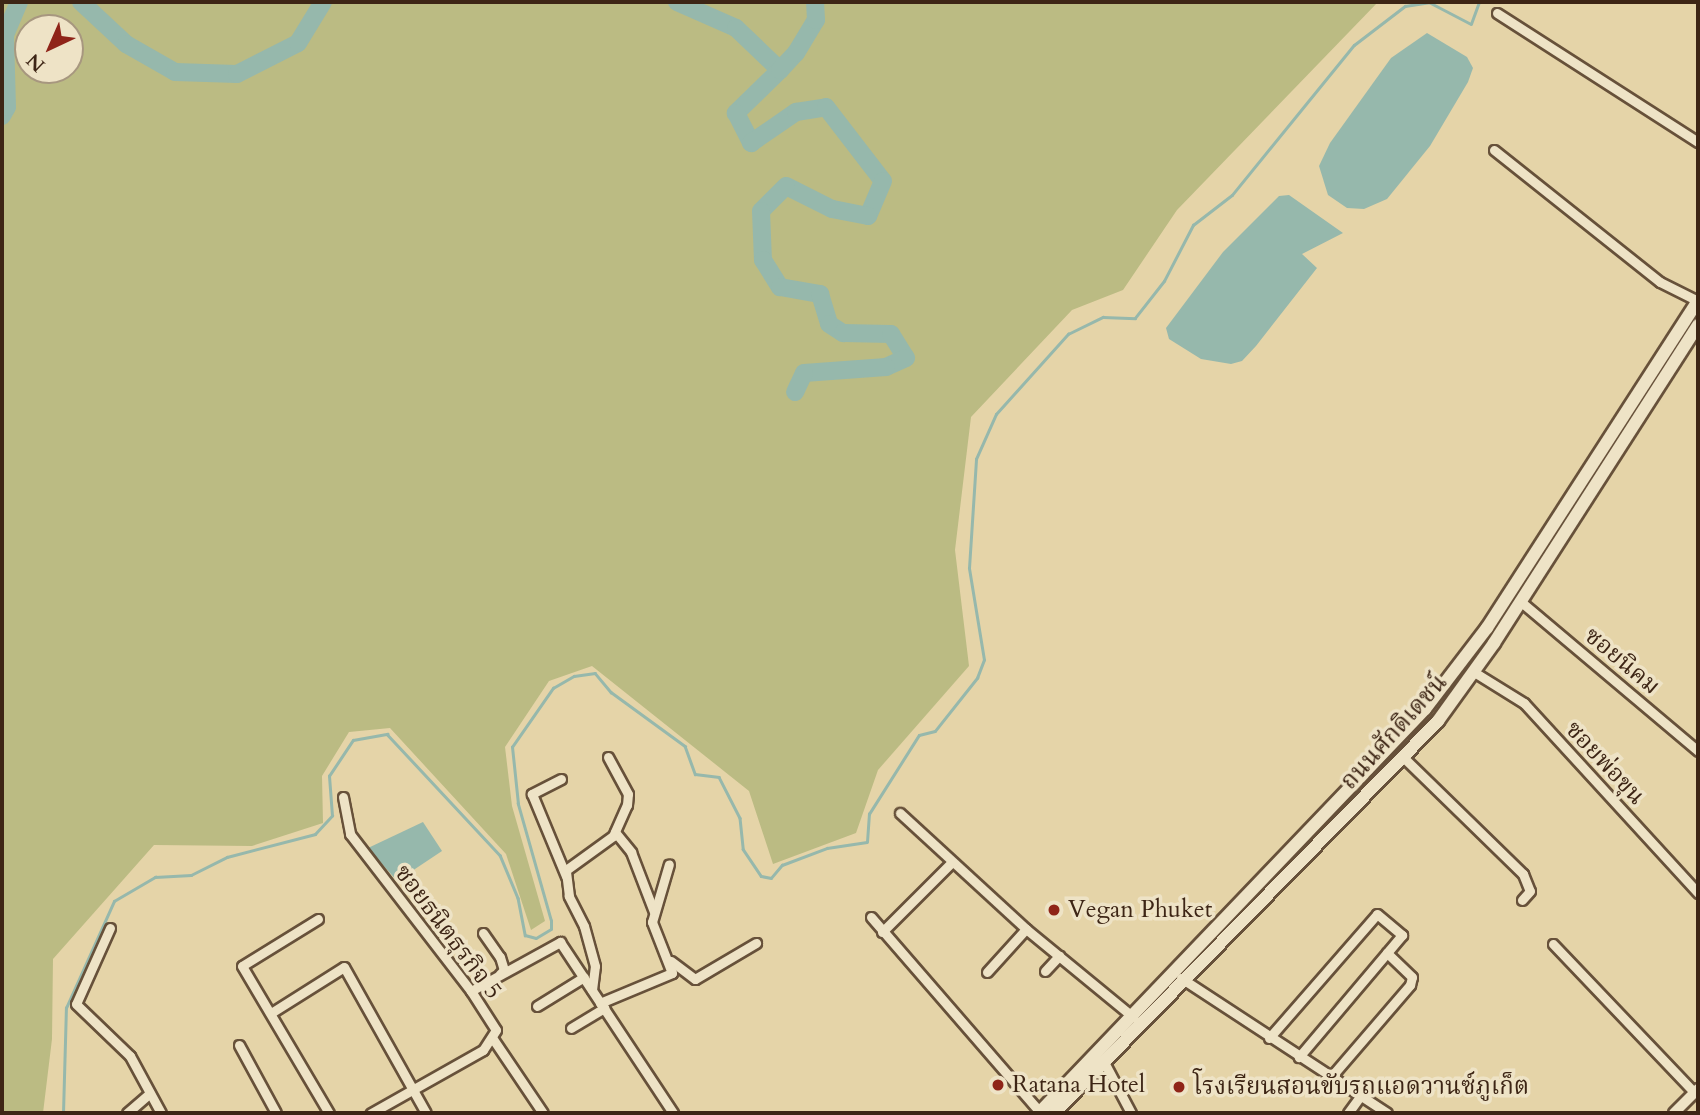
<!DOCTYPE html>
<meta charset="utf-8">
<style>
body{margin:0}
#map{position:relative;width:1700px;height:1115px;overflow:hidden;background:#e5d4a8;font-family:Cardo,"Noto Serif Thai",serif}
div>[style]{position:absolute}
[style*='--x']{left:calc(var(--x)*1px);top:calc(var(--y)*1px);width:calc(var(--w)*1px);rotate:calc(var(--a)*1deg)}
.green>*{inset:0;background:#bbbb83}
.water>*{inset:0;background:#96b8ac}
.stream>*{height:2.5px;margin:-1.25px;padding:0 1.25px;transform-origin:1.25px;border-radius:1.25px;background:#96b8ac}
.river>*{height:18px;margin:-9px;padding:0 9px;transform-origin:9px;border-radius:9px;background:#96b8ac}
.roads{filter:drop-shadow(2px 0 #67513a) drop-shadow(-2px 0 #67513a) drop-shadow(0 2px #67513a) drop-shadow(0 -2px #67513a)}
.minor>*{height:9px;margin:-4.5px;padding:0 4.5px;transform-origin:4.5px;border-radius:4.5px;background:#eee3c6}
.tertiary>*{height:10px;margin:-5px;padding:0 5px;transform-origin:5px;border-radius:5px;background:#eee3c6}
.secondary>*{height:12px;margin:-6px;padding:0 6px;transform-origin:6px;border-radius:6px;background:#eee3c6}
.dots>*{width:19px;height:19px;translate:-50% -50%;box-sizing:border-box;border:4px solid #eee3c6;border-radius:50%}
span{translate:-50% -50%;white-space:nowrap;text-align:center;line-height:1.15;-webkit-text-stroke:7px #eee3c6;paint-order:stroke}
.street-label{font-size:24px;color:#3d2515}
.poi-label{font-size:24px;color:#3d2515}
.left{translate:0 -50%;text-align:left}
.frame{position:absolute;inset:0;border:4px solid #3d2515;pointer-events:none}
.north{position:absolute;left:14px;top:14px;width:70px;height:70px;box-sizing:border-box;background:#eee3c6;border:2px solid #a7977f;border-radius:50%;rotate:224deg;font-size:19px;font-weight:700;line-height:28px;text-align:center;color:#3d2515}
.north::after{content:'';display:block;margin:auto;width:24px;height:32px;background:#8f2418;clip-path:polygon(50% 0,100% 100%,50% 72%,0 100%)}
</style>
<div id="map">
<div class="green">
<i style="clip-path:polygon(evenodd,2px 2px,1378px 2px,1177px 210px,1123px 290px,1072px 310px,971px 417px,955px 550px,969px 666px,878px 770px,856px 833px,773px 864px,749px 791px,592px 666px,549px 681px,505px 747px,512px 806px,545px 921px,531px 930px,506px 854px,390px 728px,349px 732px,322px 776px,323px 823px,252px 846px,154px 845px,53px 959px,52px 1039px,43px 1113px,2px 1113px,2px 2px,28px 28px,70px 28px,70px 70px,28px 70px,28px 28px)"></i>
</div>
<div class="water">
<i style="clip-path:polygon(1427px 33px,1467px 57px,1473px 68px,1468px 82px,1430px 146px,1387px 199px,1364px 209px,1347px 208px,1328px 195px,1319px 166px,1330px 143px,1391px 58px)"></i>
<i style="clip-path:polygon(1289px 195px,1343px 233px,1302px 254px,1317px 268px,1256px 346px,1242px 361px,1231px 364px,1201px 359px,1169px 339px,1166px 328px,1223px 252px,1279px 196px)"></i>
<i style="clip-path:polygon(423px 822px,442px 851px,397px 881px,368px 848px)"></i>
</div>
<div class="stream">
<i style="--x:63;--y:1113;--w:105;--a:-88.4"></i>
<i style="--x:66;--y:1008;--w:117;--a:-65.8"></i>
<i style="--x:114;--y:901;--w:48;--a:-30.3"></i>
<i style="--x:155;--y:877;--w:36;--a:-3"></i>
<i style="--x:191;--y:875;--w:40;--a:-26.6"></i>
<i style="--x:227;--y:857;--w:91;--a:-14.6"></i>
<i style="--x:315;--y:834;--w:25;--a:-47"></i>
<i style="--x:332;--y:816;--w:40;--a:-94.3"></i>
<i style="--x:329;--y:776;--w:43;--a:-56.3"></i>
<i style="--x:353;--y:740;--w:35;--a:-10"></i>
<i style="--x:387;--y:734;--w:166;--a:47"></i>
<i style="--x:500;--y:855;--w:47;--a:67.3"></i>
<i style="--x:518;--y:898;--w:38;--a:79"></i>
<i style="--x:525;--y:935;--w:11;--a:15"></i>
<i style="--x:536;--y:938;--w:17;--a:-31"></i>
<i style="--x:551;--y:929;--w:8;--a:-90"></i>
<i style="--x:551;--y:921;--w:122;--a:-105.8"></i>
<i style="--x:518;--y:804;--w:57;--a:-96"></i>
<i style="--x:512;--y:747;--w:72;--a:-55.2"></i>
<i style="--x:553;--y:688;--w:24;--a:-30"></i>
<i style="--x:574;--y:676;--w:21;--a:-8"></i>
<i style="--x:595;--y:673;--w:25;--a:50"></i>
<i style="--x:611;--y:692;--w:92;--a:36.1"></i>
<i style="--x:685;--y:746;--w:30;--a:70"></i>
<i style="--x:695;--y:774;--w:24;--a:7"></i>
<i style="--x:719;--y:777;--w:46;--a:62.9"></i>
<i style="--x:740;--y:818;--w:31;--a:84"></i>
<i style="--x:743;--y:849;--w:32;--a:56"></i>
<i style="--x:761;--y:876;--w:10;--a:11"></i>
<i style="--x:771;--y:878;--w:17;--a:-50"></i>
<i style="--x:782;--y:865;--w:48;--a:-20.7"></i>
<i style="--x:827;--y:848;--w:40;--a:-8.5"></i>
<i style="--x:867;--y:842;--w:28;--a:-86"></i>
<i style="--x:869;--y:814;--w:93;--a:-57.7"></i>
<i style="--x:919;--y:735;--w:16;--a:-14"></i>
<i style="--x:935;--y:731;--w:68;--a:-51.6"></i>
<i style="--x:977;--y:678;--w:19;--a:-69"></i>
<i style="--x:984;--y:660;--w:93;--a:-99.3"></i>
<i style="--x:969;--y:568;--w:109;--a:-86.3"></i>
<i style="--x:976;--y:459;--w:49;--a:-66"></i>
<i style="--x:996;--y:414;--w:108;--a:-48"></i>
<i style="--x:1068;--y:334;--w:39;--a:-26"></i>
<i style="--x:1103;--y:317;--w:32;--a:2"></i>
<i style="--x:1135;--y:318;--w:47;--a:-51.9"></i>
<i style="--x:1164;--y:281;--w:63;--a:-62.6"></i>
<i style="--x:1193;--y:225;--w:49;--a:-37.6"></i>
<i style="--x:1232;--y:195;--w:193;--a:-50.9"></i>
<i style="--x:1354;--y:45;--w:64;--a:-37.4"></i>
<i style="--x:1405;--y:6;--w:24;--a:-9"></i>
<i style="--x:1429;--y:2;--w:47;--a:27.6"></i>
<i style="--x:1471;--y:24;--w:23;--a:-70"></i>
</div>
<div class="river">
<i style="--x:81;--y:2;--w:62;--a:43"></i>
<i style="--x:126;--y:44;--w:56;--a:29.7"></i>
<i style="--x:175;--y:72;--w:62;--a:1.8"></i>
<i style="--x:237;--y:74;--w:68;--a:-26.9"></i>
<i style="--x:298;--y:43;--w:48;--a:-58.6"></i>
<i style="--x:677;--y:2;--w:64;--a:23.8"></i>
<i style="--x:736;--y:28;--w:61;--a:43.7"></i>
<i style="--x:780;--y:70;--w:62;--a:135.7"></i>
<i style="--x:736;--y:113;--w:34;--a:63"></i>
<i style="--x:751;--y:143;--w:55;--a:-34.6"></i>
<i style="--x:796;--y:112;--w:30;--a:-9"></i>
<i style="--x:826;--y:107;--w:93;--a:52.4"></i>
<i style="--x:883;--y:181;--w:38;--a:113"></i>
<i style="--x:868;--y:216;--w:37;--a:-169"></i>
<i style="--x:832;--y:209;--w:51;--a:-153.4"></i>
<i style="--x:786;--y:186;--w:35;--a:135"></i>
<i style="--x:761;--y:211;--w:49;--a:87.7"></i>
<i style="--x:763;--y:260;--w:32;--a:58"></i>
<i style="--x:780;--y:287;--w:41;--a:9.9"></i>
<i style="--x:820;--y:294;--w:31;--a:73"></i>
<i style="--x:829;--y:324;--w:17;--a:33"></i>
<i style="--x:843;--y:333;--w:48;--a:1.2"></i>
<i style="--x:891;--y:334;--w:28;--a:58"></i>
<i style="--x:906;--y:358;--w:22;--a:156"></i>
<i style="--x:886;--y:367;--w:82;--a:175.8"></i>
<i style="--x:804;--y:373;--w:21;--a:115"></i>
<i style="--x:780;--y:70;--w:23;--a:-47"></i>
<i style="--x:796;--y:53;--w:39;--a:-59"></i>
<i style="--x:816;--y:20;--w:18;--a:-93"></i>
<i style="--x:2;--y:116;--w:10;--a:-61"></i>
<i style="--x:7;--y:107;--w:72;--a:-91.6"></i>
<i style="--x:5;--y:35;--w:36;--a:-67"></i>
</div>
<div class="roads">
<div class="minor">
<i style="--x:1497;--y:13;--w:239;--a:32.7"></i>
<i style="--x:1494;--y:150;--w:212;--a:38.5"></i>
<i style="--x:1660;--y:282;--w:42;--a:26.6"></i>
<i style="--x:1520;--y:601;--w:233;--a:40.1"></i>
<i style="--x:1474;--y:672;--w:59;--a:31.8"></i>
<i style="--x:1524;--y:703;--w:258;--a:47.5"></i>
<i style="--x:1403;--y:757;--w:168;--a:44.3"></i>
<i style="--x:1523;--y:874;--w:18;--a:68"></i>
<i style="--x:1530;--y:891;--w:12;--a:132"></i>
<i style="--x:561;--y:779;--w:33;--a:153"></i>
<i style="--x:532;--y:794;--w:89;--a:67.5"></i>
<i style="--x:343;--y:797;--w:38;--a:79"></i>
<i style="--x:350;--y:834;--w:198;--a:52.4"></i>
<i style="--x:471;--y:991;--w:46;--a:57.3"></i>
<i style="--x:496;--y:1030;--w:24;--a:123"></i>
<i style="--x:483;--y:1050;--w:129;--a:150.6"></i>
<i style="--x:900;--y:813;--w:171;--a:42.6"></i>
<i style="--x:1026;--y:929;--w:139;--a:39.4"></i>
<i style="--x:615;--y:832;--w:26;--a:51"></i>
<i style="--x:631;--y:852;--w:64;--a:69"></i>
<i style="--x:871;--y:917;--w:258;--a:49.1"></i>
<i style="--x:318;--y:919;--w:89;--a:148.3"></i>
<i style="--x:242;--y:966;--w:171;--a:59.4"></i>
<i style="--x:110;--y:928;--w:83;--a:114.1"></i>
<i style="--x:76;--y:1004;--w:75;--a:43.9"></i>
<i style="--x:130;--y:1056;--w:65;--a:61.5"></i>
<i style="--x:882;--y:932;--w:99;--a:-45"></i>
<i style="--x:483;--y:933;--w:29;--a:55"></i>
<i style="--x:500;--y:957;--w:14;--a:73"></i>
<i style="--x:504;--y:970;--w:6;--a:135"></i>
<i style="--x:1553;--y:944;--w:204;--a:46.4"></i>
<i style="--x:671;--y:961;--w:30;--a:37"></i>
<i style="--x:695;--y:979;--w:71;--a:-30.5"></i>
<i style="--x:1045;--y:971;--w:21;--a:-47"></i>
<i style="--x:987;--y:972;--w:58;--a:-47.8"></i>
<i style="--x:1181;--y:978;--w:246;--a:33.2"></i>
<i style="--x:592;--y:990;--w:24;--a:-83"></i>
<i style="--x:595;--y:966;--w:41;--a:-105.4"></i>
<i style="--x:584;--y:926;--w:34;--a:-117"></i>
<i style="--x:569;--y:896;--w:26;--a:-97"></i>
<i style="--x:566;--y:870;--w:58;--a:-35.9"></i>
<i style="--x:613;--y:836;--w:34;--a:-66"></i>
<i style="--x:627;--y:805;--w:11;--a:-85"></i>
<i style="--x:628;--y:794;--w:42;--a:-118.4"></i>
<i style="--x:471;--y:991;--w:102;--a:-28.8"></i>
<i style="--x:560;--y:942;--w:205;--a:56.5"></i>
<i style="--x:600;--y:1003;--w:78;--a:-22.6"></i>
<i style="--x:672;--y:973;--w:55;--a:-111.4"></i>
<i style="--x:652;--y:922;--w:60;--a:-73.7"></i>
<i style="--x:537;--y:1006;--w:55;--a:-31.7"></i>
<i style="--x:271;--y:1013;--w:86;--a:-32.2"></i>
<i style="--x:344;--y:967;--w:167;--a:60.7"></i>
<i style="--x:571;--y:1028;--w:39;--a:-31"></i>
<i style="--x:1269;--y:1038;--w:164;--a:-48.9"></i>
<i style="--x:1377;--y:914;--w:33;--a:40"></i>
<i style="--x:1402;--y:935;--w:160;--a:130.2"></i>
<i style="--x:493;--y:1039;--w:89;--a:56"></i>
<i style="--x:239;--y:1045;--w:77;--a:61.4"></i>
<i style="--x:1104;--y:1062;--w:58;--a:62.1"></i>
<i style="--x:1330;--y:1078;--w:123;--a:-49.3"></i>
<i style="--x:1410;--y:985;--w:8;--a:-76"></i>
<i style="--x:1412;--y:977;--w:35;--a:-136"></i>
<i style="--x:127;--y:1113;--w:30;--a:-41"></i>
<i style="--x:1348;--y:1113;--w:19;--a:-54"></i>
</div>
<div class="tertiary">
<i style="--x:1674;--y:1113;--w:34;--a:-45"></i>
</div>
<div class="secondary">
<i style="--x:1039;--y:1113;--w:559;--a:-46.31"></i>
<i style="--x:1425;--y:709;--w:102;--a:-52.6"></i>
<i style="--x:1487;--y:628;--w:389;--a:-57.2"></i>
<i style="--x:1054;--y:1113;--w:549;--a:-45.59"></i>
<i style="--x:1438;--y:721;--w:96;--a:-54.3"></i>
<i style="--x:1494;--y:643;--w:378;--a:-57.3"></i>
</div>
</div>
<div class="dots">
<i style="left:1054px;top:910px;background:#8f2418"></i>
<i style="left:998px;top:1085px;background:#8f2418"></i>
<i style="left:1179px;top:1087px;background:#8f2418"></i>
</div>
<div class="street-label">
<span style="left:1622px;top:661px;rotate:40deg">ซอยนิคม</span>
<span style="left:1394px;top:732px;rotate:-48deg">ถนนศักดิเดชน์</span>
<span style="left:1605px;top:763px;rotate:47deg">ซอยพ่อขุน</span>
<span style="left:448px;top:932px;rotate:53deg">ซอยธนิตธุรกิจ 5</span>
</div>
<div class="poi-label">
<span class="left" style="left:1068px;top:910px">Vegan Phuket</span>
<span class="left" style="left:1012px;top:1085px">Ratana Hotel</span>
<span class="left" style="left:1193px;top:1087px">โรงเรียนสอนขับรถแอดวานซ์ภูเก็ต</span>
</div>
<div class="frame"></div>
<div class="north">N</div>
</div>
